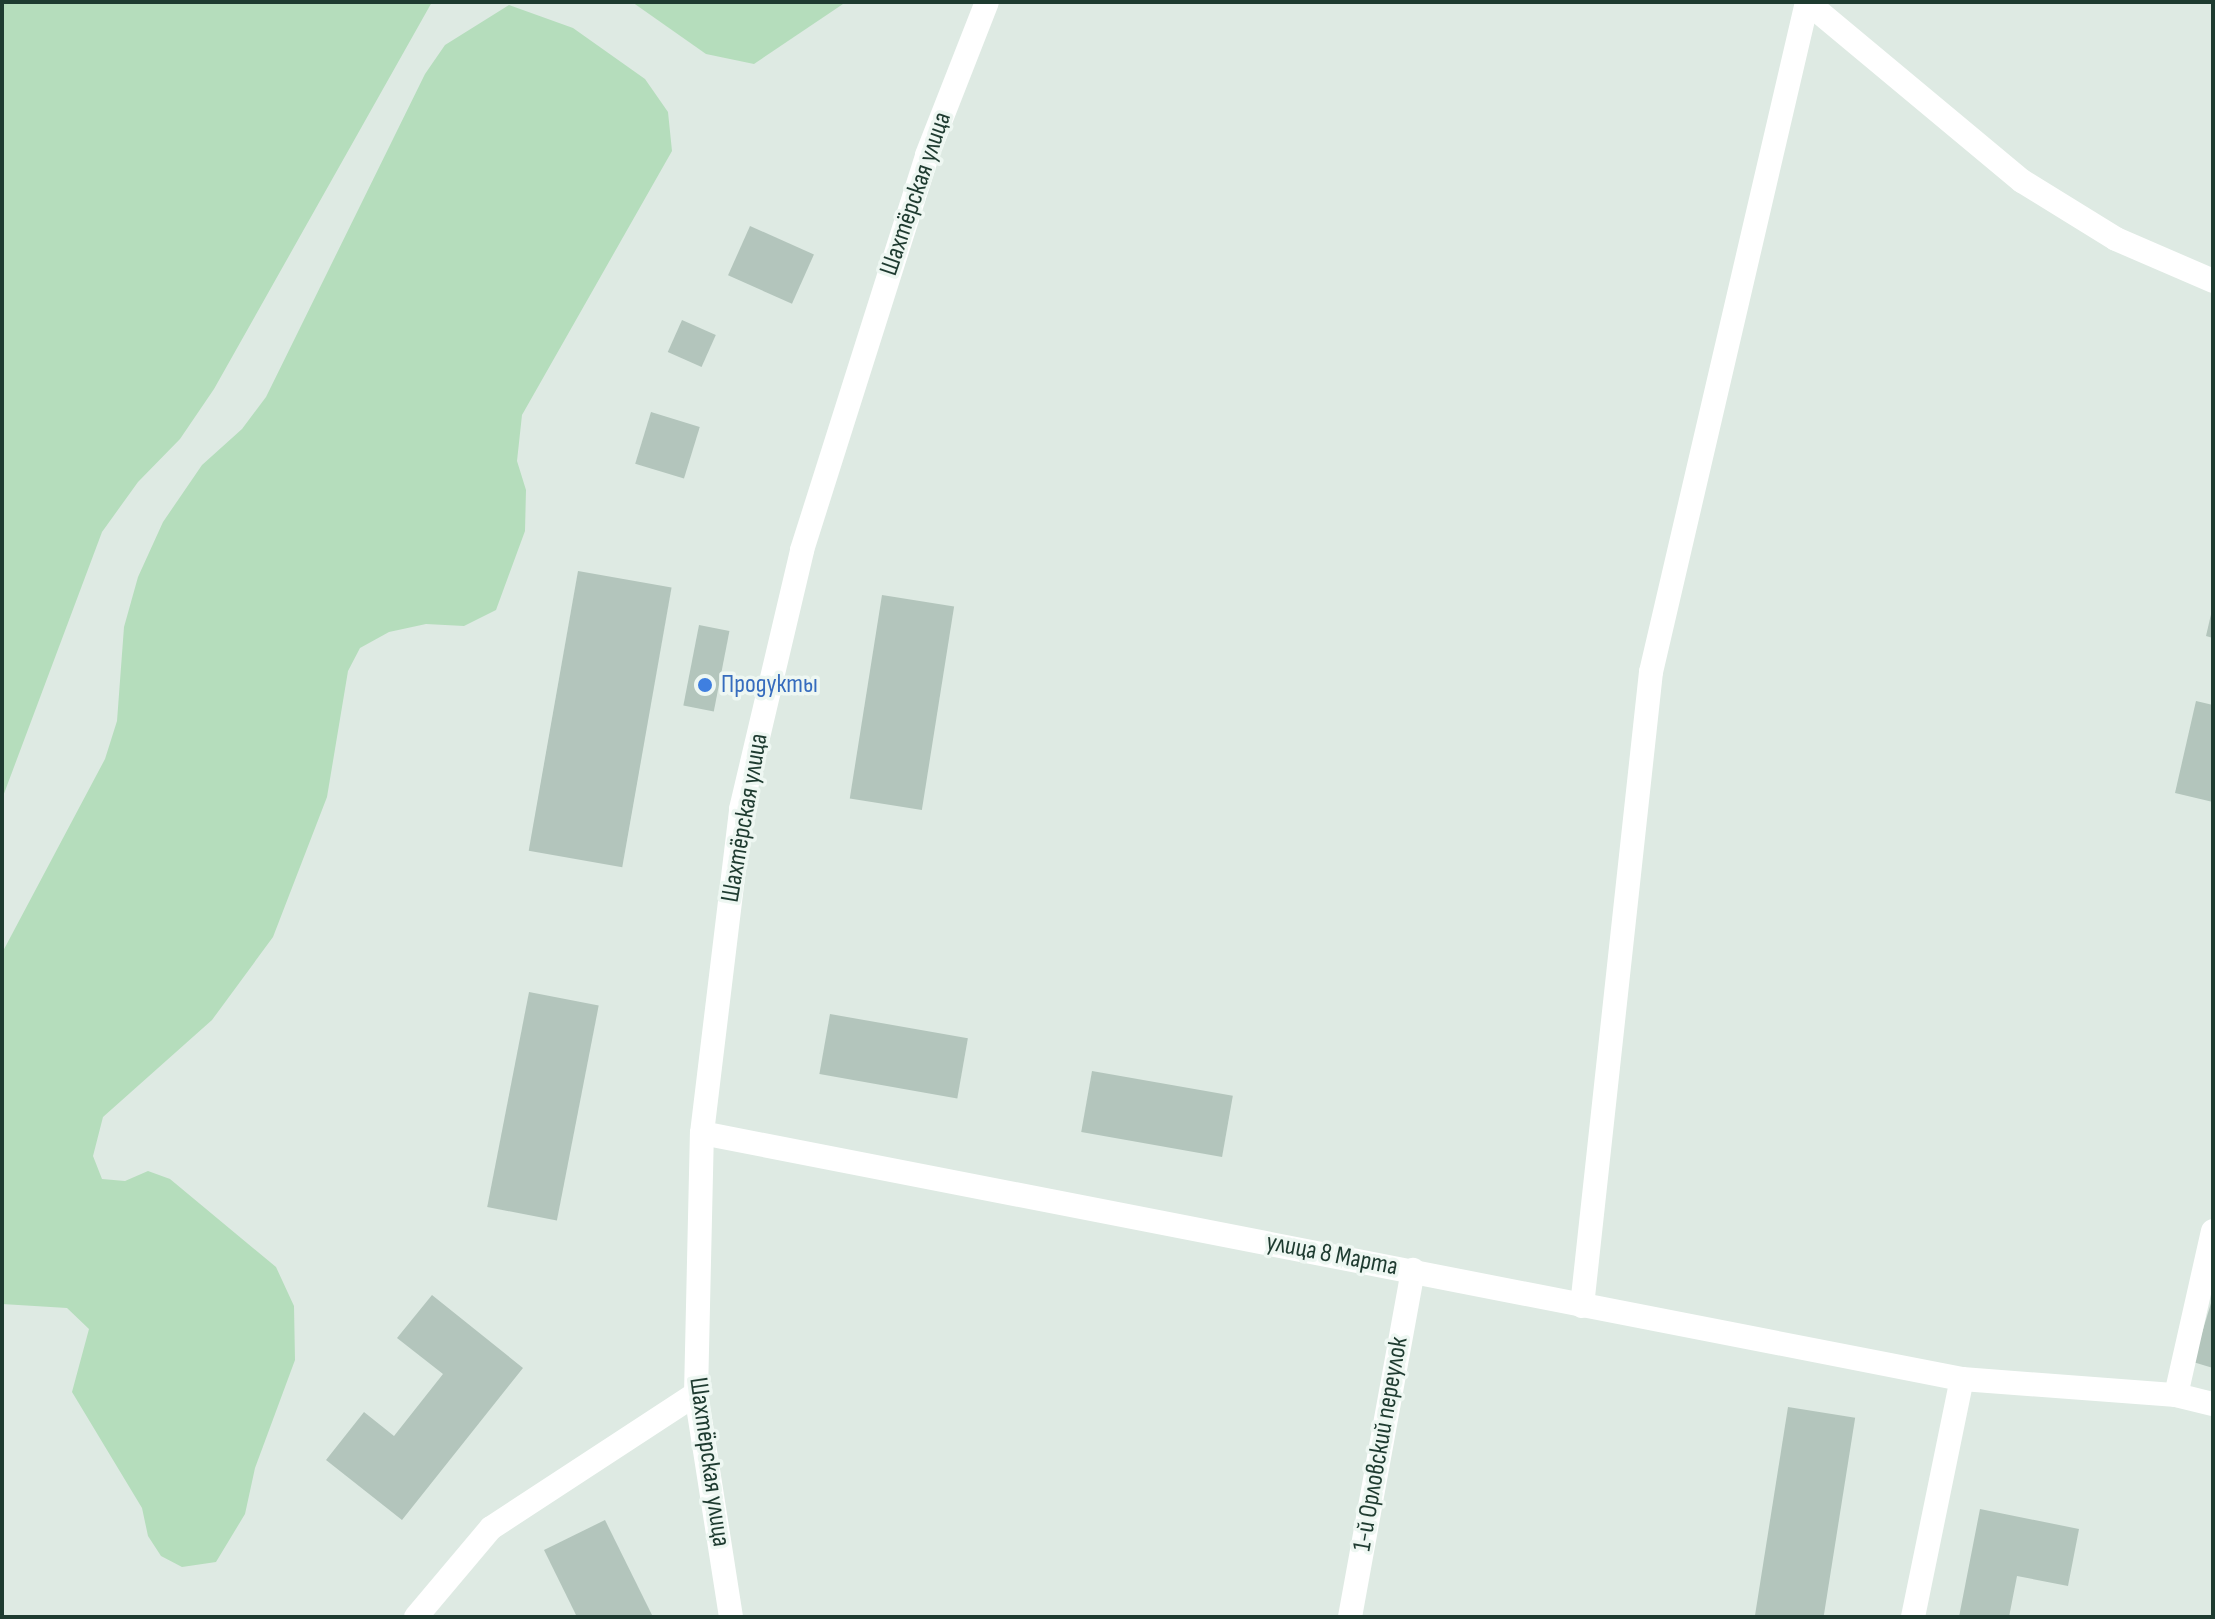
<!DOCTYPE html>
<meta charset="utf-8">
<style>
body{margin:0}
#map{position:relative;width:2215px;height:1619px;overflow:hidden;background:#deeae3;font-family:"Sofia Sans Condensed",sans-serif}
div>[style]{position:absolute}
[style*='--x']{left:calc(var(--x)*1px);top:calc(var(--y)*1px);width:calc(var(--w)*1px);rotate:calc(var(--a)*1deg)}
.green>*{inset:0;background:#b5ddbc}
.building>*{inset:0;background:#b3c5bc;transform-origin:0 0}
.minor>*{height:24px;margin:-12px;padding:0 12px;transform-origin:12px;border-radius:12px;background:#fff}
.dots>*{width:22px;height:22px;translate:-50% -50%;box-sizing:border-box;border:4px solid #eef7f2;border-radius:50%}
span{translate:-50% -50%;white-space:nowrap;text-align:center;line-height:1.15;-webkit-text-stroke:7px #eef7f2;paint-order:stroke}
.street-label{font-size:26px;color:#1e3b30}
.shop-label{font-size:26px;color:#366cbe}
.left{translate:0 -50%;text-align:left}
.frame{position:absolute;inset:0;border:4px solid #1e3b30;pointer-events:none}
</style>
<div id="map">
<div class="green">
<i style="clip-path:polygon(2px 2px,432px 2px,214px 389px,180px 439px,138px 482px,102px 532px,2px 799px)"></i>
<i style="clip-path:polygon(632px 2px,846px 2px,754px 64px,706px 54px)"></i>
<i style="clip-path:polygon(509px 5px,573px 28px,645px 79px,668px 112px,672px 151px,522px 415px,517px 461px,526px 490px,525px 531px,496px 610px,464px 626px,426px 624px,389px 632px,360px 648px,348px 671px,327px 797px,273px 937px,212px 1020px,103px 1117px,93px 1156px,102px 1179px,125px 1181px,148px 1171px,170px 1179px,276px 1267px,294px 1306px,295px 1360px,255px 1468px,245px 1514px,216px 1562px,182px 1567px,161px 1556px,148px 1536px,142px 1508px,72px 1392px,89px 1329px,67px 1308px,2px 1304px,2px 953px,105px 759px,117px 721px,124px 627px,138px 577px,163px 522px,202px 465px,242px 429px,266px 397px,425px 74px,445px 45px)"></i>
</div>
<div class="building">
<i style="left:750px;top:226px;width:70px;height:54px;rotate:24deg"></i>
<i style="left:682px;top:320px;width:37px;height:35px;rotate:24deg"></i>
<i style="left:651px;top:412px;width:51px;height:54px;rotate:17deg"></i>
<i style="left:578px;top:571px;width:95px;height:284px;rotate:10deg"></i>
<i style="left:882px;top:595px;width:73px;height:206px;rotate:9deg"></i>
<i style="clip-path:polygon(2212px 610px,2213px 610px,2213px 638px,2206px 636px)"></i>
<i style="left:699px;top:625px;width:31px;height:82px;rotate:11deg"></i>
<i style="clip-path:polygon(2196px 701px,2213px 705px,2213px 802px,2175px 793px)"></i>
<i style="left:529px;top:992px;width:71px;height:219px;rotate:11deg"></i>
<i style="left:830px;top:1014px;width:140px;height:61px;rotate:10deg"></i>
<i style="left:1092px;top:1071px;width:143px;height:62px;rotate:10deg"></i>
<i style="clip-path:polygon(432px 1295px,523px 1368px,402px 1520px,326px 1460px,364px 1412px,394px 1436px,443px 1374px,397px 1338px)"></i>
<i style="clip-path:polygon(2212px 1300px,2213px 1300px,2213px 1368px,2193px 1362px)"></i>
<i style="left:1788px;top:1407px;width:68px;height:213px;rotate:9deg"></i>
<i style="clip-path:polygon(1980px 1509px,2079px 1529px,2068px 1586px,2017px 1576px,2009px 1617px,1959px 1617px)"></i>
<i style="clip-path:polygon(605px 1520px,653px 1617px,577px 1617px,544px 1550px)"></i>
</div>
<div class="minor">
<i style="--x:1807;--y:2;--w:280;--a:39.8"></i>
<i style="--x:2022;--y:181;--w:110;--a:31.7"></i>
<i style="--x:2116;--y:239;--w:106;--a:23.4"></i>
<i style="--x:702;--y:1133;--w:1284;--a:11.05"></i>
<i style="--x:1582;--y:1306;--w:638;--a:-83.79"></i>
<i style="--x:1651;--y:672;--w:688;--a:-76.89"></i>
<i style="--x:2176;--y:1395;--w:38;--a:14"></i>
<i style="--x:416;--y:1617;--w:116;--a:-49.9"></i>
<i style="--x:491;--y:1528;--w:245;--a:-33.2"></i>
<i style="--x:731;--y:1617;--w:226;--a:-98.9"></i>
<i style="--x:696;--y:1394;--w:261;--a:-88.7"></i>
<i style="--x:702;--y:1133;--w:326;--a:-83.1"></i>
<i style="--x:741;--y:809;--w:266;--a:-76.7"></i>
<i style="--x:802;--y:550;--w:414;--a:-72.4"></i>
<i style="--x:927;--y:155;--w:164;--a:-68.6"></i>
<i style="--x:1350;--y:1617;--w:353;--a:-79.7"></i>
<i style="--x:1913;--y:1617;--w:243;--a:-78.4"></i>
<i style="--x:1962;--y:1379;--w:215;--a:4.3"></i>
<i style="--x:2176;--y:1395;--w:168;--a:-77.3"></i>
</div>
<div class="dots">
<i style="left:705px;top:685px;background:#3f7fe0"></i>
</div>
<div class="street-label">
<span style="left:916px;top:194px;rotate:-71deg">Шахтёрская улица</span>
<span style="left:745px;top:818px;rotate:-80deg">Шахтёрская улица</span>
<span style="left:1332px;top:1255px;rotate:11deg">улица 8 Марта</span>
<span style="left:1381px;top:1444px;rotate:-80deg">1-й Орловский переулок</span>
<span style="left:709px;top:1462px;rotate:82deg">Шахтёрская улица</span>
</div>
<div class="shop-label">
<span class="left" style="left:721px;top:685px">Продукты</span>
</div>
<div class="frame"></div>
</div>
